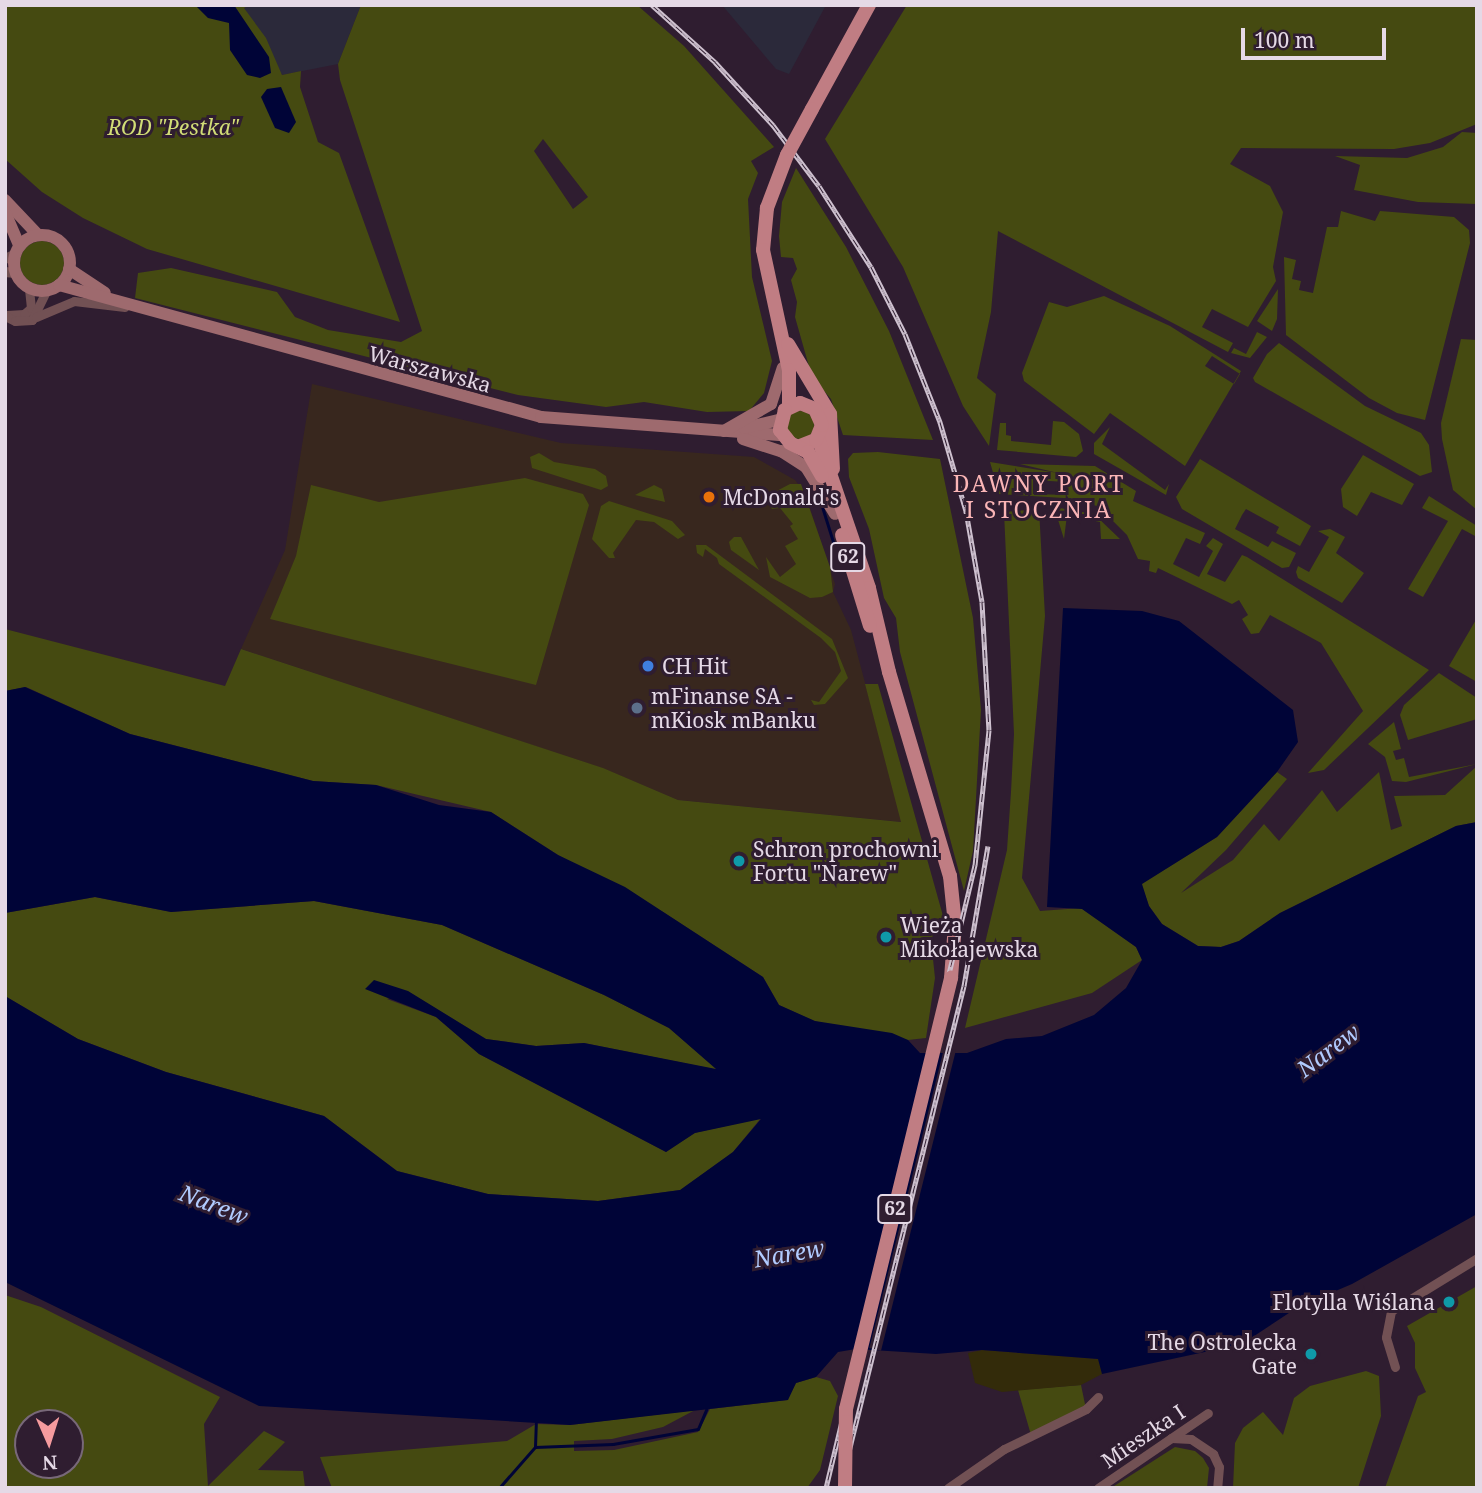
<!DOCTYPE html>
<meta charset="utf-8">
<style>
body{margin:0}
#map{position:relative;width:1482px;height:1493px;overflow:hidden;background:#2f1d30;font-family:"Noto Serif",serif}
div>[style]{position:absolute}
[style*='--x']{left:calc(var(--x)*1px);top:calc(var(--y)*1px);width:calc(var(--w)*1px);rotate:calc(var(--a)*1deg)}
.commercial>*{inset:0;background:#38271e}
.industrial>*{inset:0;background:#2b293a}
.green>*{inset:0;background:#454a11}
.round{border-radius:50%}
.sand>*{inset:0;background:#332b0a}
.water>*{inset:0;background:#000437}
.pier>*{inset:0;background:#2f1d30;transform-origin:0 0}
.stream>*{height:2.5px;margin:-1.25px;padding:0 1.25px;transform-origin:1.25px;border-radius:1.25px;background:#000437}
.minor>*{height:9px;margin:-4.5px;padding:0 4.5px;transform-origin:4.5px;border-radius:4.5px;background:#725154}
.tertiary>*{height:10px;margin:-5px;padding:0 5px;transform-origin:5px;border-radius:5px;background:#725154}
.secondary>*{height:12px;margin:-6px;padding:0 6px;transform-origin:6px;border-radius:6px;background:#9e6a6e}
.secondary>.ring{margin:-6px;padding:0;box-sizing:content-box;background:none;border:12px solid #9e6a6e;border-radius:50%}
.primary>*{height:14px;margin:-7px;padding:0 7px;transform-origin:7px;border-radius:7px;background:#c07d83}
.rail>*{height:5px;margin-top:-2.5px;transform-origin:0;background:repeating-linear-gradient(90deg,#2f1d30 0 8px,#cec1cf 0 16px);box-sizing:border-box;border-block:2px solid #cec1cf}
.primary-bridge>*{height:14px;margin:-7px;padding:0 7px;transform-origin:7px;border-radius:7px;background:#c07d83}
.dots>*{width:19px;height:19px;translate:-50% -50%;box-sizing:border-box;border:4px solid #2f1d30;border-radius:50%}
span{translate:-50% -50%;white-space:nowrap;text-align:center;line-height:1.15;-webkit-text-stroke:6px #2f1d30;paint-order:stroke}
.shield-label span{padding:2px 5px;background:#2f1d30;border:2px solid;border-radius:5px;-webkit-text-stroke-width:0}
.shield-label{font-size:19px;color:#e5d9e6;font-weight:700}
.park-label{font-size:21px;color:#d1dd76;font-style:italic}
.street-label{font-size:21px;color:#e5d9e6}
.poi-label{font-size:21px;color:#e5d9e6}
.left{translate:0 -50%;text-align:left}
.right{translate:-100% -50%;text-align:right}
.neighbourhood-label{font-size:23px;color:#fab5b6;letter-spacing:2px}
.water-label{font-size:23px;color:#b1cbfe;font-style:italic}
.frame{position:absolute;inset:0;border:7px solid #e5d9e6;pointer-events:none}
.north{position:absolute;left:14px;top:1409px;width:70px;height:70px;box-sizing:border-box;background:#2f1d30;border:2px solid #786879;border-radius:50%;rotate:177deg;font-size:19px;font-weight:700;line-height:28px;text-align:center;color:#e5d9e6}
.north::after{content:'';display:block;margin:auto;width:24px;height:32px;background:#f59b9e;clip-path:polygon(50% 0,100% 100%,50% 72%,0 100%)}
.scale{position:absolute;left:1241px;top:28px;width:145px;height:32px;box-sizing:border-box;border:4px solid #e5d9e6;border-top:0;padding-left:9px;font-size:21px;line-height:24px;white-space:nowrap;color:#e5d9e6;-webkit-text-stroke:5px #2f1d30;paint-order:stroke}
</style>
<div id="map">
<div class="commercial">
<i style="clip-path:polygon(312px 384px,561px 443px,754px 457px,795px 480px,805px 493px,835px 584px,833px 592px,851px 630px,902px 822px,678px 800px,602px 768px,241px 649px,285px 550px)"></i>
</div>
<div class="industrial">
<i style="clip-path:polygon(250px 5px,361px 5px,338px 64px,282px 75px,244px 8px)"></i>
<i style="clip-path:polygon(722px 5px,826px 5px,789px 74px,776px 69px)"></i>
</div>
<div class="green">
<i style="clip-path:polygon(5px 5px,250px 5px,244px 8px,266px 38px,282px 75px,301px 71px,300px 87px,318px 142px,339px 153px,400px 322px,147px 249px,83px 218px,42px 192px,5px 159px)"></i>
<i style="clip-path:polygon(evenodd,361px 5px,637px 5px,684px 46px,774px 147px,751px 161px,758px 173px,748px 199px,752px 277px,772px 361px,764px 393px,749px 411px,707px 412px,644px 402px,606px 407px,518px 395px,135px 298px,138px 273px,171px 268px,277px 292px,295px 317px,328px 330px,401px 342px,422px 331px,340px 80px,338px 64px,361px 5px,543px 139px,588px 197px,573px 209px,534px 151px,543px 139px)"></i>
<i style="clip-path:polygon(907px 5px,1477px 5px,1477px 124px,1430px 143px,1394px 149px,1241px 148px,1230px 164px,1270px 186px,1283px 212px,1273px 267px,1276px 281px,1248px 327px,1212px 309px,1202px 327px,1233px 343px,1228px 352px,998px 231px,991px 312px,977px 378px,996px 394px,989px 446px,963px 406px,903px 267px,825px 139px)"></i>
<i style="clip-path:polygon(1462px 132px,1477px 133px,1477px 204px,1418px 202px,1354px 190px,1360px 165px,1335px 156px,1407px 158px,1443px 147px)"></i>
<i style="clip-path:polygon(796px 168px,846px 247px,889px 331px,933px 440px,843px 435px,831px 399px,812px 377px,795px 317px,797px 302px,791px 280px,797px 269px,793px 258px,781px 257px,779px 236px,782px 202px)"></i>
<i style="clip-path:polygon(1341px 211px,1375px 221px,1380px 211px,1454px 217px,1469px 230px,1470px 243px,1425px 420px,1397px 413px,1369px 398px,1286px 335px,1284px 257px,1296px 260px,1292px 279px,1301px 281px,1299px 290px,1313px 293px,1327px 227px,1338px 227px)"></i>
<i class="round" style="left:20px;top:241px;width:44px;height:44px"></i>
<i style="clip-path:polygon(1278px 289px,1277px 319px,1272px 331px,1257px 321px)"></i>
<i style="clip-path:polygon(evenodd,1104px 296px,1170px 326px,1241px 371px,1185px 466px,1110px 413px,1094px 434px,1024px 381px,1022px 373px,1049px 302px,1067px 307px,1104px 296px,1212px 356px,1240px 374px,1234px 384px,1205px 366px,1212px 356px)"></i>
<i style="clip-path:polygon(1257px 332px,1267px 337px,1250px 358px,1231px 353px,1234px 348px,1246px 354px)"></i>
<i style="clip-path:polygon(1461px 339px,1477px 340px,1477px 510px,1453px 490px,1442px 439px,1441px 423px)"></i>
<i style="clip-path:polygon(1279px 343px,1365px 406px,1421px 433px,1429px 445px,1432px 472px,1420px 476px,1255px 382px,1253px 378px,1267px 354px)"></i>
<i class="round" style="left:786px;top:411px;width:28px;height:28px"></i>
<i style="clip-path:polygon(1053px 421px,1064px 422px,1079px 434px,1083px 451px,1076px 457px,997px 450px,1000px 423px,1006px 423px,1006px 435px,1011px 436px,1011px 441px,1051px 445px)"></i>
<i style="clip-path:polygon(1110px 427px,1102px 444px,1165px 490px,1169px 484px,1166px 495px,1094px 454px,1094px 443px)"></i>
<i style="clip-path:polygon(878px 452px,940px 459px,973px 618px,981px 710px,973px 851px,964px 891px,900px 652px,896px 618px,884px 598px,869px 529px,849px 477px,848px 459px,853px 453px)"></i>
<i style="clip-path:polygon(539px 453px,554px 462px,595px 469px,606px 476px,608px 486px,601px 490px,532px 468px,530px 457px)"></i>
<i style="clip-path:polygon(1363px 455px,1414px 484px,1402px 505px,1371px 492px,1357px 516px,1343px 507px,1341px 489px)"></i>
<i style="clip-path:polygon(1200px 459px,1311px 526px,1300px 546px,1276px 533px,1279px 527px,1246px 509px,1242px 515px,1235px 529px,1268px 547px,1272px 541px,1296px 553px,1289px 567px,1282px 568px,1182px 509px,1176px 497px)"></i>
<i style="clip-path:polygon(evenodd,990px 462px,1058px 473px,1020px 464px,1095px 466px,1136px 491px,1133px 501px,1205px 533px,1200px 544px,1186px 538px,1173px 564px,1199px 577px,1213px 551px,1206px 546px,1213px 538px,1223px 544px,1207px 574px,1225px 582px,1242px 555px,1247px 557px,1429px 670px,1324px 770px,1308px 773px,1363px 711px,1321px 643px,1270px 615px,1259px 633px,1251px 634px,1242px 619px,1248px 615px,1239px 600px,1232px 604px,1158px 568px,1156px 573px,1149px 571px,1150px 561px,1138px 559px,1127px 535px,1099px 507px,1079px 499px,999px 494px,990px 462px,1033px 480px,1066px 482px,1066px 495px,1033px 494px,1033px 480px)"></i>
<i style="clip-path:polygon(525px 478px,583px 494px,589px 505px,536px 685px,270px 619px,296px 556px,311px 485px,379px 502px)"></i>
<i style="clip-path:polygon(790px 484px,801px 484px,830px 567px,833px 592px,822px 597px,810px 598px,770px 577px,766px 557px,780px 577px,796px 564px,785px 546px,798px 539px,790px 526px,793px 524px,780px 508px,772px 509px,769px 504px,769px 495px)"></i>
<i style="clip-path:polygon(654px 485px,662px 489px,665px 502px,635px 495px)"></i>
<i style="clip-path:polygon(1429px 496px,1477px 526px,1477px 537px,1462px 529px,1423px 597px,1408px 589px,1448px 521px,1422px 508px)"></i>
<i style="clip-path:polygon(609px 501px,672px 521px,685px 535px,678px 539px,654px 522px,636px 520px,613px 553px,615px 558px,609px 558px,592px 539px,601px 506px)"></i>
<i style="clip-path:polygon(1054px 507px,1094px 514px,1120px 539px,1101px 539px,1100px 522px,1067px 515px,1064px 539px)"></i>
<i style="clip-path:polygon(1039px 509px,1045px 616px,1022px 878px,1040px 911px,1081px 908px,1136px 947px,1142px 960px,1092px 993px,965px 1028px,1007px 850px,1011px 792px,1014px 734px,1004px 512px)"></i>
<i style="clip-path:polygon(1330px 529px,1345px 537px,1336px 553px,1364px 573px,1342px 603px,1298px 578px,1296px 572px,1298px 566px,1309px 572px,1329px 537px,1318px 531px)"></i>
<i style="clip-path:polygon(734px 537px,741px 537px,759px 570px,731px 550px,729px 542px)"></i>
<i style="clip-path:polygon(696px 545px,706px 545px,832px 639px,848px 678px,825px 704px,814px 705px,811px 700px,819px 702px,841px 671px,835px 652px,821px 638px,719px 564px,717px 558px,705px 549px,703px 557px,697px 553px)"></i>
<i style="clip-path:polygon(1477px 618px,1477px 682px,1449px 666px)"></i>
<i style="clip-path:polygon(5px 629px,225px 686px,241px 649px,603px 768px,678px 800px,901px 822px,865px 684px,878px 684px,945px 923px,938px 923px,931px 940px,935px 978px,926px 1038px,908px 1040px,854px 1030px,814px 1021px,779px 1005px,763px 977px,663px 912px,558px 855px,491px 812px,376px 785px,313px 781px,130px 734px,26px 687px,5px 691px)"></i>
<i style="clip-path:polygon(1439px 673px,1477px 698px,1477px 719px,1408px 740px,1400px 715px,1404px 705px)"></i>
<i style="clip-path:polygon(1394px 722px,1401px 749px,1393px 751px,1396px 760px,1404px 758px,1409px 777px,1477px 764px,1406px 782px,1392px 781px,1385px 757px,1368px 744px)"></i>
<i style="clip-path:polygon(1477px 766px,1477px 822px,1456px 826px,1280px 913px,1239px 941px,1221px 947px,1198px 946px,1162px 924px,1149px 906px,1141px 884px,1217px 837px,1277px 772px,1287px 779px,1226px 850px,1181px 893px,1233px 860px,1264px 824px,1279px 841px,1322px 790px,1337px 812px,1379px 772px,1391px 830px,1402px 826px,1394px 796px,1445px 795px)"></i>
<i style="clip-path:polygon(95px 897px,171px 912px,314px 901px,442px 925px,604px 995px,669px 1028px,718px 1070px,584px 1043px,536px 1046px,486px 1039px,407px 991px,387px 999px,436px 1017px,479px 1054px,666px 1152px,694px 1133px,761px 1118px,733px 1152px,681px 1190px,598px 1201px,488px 1194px,397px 1171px,324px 1116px,166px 1072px,78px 1039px,5px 996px,5px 913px)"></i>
<i style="clip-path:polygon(1477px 1286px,1477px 1488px,1385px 1488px,1418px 1396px,1426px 1392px,1415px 1368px,1415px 1343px,1407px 1326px)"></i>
<i style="clip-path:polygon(evenodd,5px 1295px,41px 1307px,220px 1397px,204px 1424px,208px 1486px,264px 1431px,285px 1442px,258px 1470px,303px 1471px,305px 1488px,5px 1488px,5px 1295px,28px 1423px,70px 1423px,70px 1465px,28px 1465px,28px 1423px)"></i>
<i style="clip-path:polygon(1366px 1371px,1379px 1376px,1381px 1416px,1358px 1488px,1233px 1488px,1235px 1443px,1243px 1428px,1263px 1412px,1283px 1435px,1294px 1398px,1310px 1386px)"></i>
<i style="clip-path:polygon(816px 1377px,830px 1381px,838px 1396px,820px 1470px,807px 1488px,332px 1488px,320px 1457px,507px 1441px,536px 1424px,570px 1425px,695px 1410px,663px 1427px,612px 1439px,574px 1441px,574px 1451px,614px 1450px,698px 1432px,710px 1409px,787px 1400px,796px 1383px)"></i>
<i style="clip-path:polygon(1081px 1385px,1086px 1409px,1031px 1435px,1018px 1390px)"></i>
<i style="clip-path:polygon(1175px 1447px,1195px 1451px,1203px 1458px,1209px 1468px,1207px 1488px,1111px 1488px)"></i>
</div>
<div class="sand">
<i style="clip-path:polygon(982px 1350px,1099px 1359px,1102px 1374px,1081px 1385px,1002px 1392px,975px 1383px,968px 1353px)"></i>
</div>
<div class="water">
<i style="clip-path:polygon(195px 5px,234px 5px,269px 57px,271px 73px,260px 78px,247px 75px,230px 50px,229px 23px,208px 18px)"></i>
<i style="clip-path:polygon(281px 87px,296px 122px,289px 133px,275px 128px,261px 97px,267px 89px)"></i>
<i style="clip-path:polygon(1063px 608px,1142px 611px,1179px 621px,1293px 710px,1298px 742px,1277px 772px,1217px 837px,1142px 884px,1149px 906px,1162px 924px,1198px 946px,1221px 947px,1239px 941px,1280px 913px,1456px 826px,1477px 822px,1477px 1214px,1352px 1284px,1298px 1307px,1242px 1344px,1102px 1374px,1098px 1359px,982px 1350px,936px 1354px,856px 1349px,838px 1352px,816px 1377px,796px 1383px,788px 1400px,570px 1425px,259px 1406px,5px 1282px,5px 996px,78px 1039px,166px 1072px,324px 1116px,397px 1171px,488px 1194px,598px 1201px,680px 1190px,733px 1152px,761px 1119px,695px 1133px,666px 1152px,479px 1054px,436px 1017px,365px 989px,374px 980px,408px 991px,486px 1039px,536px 1046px,584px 1043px,716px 1069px,669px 1028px,604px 995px,442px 925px,314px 901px,171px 912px,95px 897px,5px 913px,5px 691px,25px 687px,130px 734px,313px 781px,376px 785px,439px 805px,491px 812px,558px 855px,625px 887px,763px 977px,779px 1005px,815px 1021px,892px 1033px,908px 1040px,920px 1053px,967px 1053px,1006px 1039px,1042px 1036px,1094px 1015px,1126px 988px,1142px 960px,1136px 947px,1082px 909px,1047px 907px)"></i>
</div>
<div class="pier">
<i style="left:956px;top:1050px;width:310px;height:12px;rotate:104deg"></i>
</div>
<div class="stream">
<i style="--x:821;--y:502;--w:70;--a:72.6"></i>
<i style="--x:535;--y:1447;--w:78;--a:-2.2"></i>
<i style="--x:613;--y:1444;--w:86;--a:-10"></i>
<i style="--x:698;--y:1429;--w:21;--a:-67"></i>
<i style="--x:499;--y:1488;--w:55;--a:-48.7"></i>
<i style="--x:535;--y:1447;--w:23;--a:-88"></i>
</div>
<div class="minor">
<i style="--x:7;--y:315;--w:17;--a:-3"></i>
<i style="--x:24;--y:314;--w:9;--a:-41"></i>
<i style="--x:31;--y:308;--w:20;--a:-96"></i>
<i style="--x:5;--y:316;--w:11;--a:27"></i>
<i style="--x:15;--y:321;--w:17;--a:-3"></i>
<i style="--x:32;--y:320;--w:32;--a:-64"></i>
<i style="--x:36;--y:317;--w:41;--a:-22.8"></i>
<i style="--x:74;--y:301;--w:51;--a:6.7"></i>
<i style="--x:1395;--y:1367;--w:31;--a:-107"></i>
<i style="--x:1386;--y:1337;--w:26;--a:-79"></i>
<i style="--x:1391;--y:1311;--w:101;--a:-31.6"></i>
<i style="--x:1171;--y:1438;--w:20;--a:3"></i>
<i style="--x:1191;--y:1439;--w:27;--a:34"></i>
<i style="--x:1213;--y:1454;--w:14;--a:65"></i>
<i style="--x:1219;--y:1467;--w:21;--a:95"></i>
<i style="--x:948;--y:1488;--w:68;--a:-34.9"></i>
<i style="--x:1004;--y:1449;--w:91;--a:-26"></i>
<i style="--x:1086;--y:1409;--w:17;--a:-45"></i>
<i style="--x:1098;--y:1488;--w:133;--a:-34.3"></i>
</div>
<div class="tertiary">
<i style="--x:5;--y:259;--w:10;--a:-24"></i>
<i style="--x:5;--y:272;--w:10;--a:6"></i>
</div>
<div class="secondary">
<i style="--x:5;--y:200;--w:48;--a:46.7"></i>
<i style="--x:5;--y:212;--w:36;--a:67"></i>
<i class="ring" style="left:14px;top:235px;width:44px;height:44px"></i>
<i style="--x:69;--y:269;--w:43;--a:33.7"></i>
<i style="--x:59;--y:285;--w:500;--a:15.3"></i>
<i style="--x:541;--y:417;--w:242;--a:4.3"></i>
<i style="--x:744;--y:428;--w:37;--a:-13"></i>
<i style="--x:724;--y:431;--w:54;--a:-29.9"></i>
<i style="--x:771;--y:404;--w:38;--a:-72"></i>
<i style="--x:743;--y:439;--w:40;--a:18"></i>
<i style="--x:781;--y:451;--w:30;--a:33"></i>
<i style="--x:806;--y:467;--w:55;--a:58.3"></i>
</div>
<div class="primary">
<i style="--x:812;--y:109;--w:119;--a:-61.3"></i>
<i style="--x:787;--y:155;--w:57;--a:110.7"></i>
<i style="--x:767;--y:208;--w:42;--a:95.4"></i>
<i style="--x:763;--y:250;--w:123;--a:77.8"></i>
<i style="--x:789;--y:370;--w:36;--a:90"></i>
<i style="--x:788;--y:344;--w:82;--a:59"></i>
<i style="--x:830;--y:414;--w:55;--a:86.9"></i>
<i style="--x:818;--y:438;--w:158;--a:71.2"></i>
<i style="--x:869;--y:588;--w:86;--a:76.6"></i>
<i style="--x:889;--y:672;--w:213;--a:73.4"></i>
<i style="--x:950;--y:876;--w:48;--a:84.1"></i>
<i style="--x:955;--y:924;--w:54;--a:94.2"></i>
<i style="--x:800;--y:446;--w:17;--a:-21"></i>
<i style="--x:816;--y:440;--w:16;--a:-68"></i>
<i style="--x:822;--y:425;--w:17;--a:-114"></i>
<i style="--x:815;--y:409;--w:16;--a:-158"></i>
<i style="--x:800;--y:403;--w:17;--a:155"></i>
<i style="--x:785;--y:410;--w:21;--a:104"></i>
<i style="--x:780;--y:430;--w:16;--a:52"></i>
<i style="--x:790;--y:443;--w:20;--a:27"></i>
<i style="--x:808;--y:452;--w:28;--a:60"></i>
<i style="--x:842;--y:535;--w:95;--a:72.9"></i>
</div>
<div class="rail">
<i style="--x:652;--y:5;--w:85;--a:42.1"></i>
<i style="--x:715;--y:62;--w:86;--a:47.4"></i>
<i style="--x:773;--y:125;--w:76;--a:53"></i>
<i style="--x:819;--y:186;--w:96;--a:57.3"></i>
<i style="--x:871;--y:267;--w:75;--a:63.1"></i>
<i style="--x:905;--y:334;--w:95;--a:68.3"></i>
<i style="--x:940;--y:422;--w:93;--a:73.7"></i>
<i style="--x:966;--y:511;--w:92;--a:80"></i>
<i style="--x:982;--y:602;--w:128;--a:86.9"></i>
<i style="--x:989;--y:730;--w:136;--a:95.9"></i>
<i style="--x:975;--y:865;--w:641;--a:103.45"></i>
<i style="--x:840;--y:1488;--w:517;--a:-76.13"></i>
<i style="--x:964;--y:986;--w:142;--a:-80.3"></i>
</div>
<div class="primary-bridge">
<i style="--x:787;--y:155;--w:52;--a:-61.5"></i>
<i style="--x:845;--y:1488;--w:79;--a:-89.3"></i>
<i style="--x:846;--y:1409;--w:444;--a:-76.3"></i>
</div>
<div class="dots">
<i style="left:709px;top:497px;background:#e8710a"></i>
<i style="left:648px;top:666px;background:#3f7fe0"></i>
<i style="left:637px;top:708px;background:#5c6f8a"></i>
<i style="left:739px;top:861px;background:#0f9aa8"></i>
<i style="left:886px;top:937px;background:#0f9aa8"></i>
<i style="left:1449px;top:1302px;background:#0f9aa8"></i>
<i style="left:1311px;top:1354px;background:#0f9aa8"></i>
</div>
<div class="shield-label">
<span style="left:848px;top:557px">62</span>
<span style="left:895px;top:1209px">62</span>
</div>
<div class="park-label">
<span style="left:173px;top:127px">ROD "Pestka"</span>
</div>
<div class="street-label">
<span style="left:430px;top:369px;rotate:15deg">Warszawska</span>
<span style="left:1143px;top:1436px;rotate:-34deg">Mieszka I</span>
</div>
<div class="poi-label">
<span class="left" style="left:723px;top:497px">McDonald's</span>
<span class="left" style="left:662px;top:666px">CH Hit</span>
<span class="left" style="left:651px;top:708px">mFinanse SA -<br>mKiosk mBanku</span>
<span class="left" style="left:753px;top:861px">Schron prochowni<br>Fortu "Narew"</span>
<span class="left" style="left:900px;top:937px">Wieża<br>Mikołajewska</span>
<span class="right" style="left:1435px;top:1302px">Flotylla Wiślana</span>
<span class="right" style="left:1297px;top:1354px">The Ostrolecka<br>Gate</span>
</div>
<div class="neighbourhood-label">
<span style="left:1039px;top:496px">DAWNY PORT<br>I STOCZNIA</span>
</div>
<div class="water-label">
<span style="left:1328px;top:1050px;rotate:-37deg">Narew</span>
<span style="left:214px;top:1204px;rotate:21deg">Narew</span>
<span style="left:789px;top:1253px;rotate:-10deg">Narew</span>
</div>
<div class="frame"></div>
<div class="north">N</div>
<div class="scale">100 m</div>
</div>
